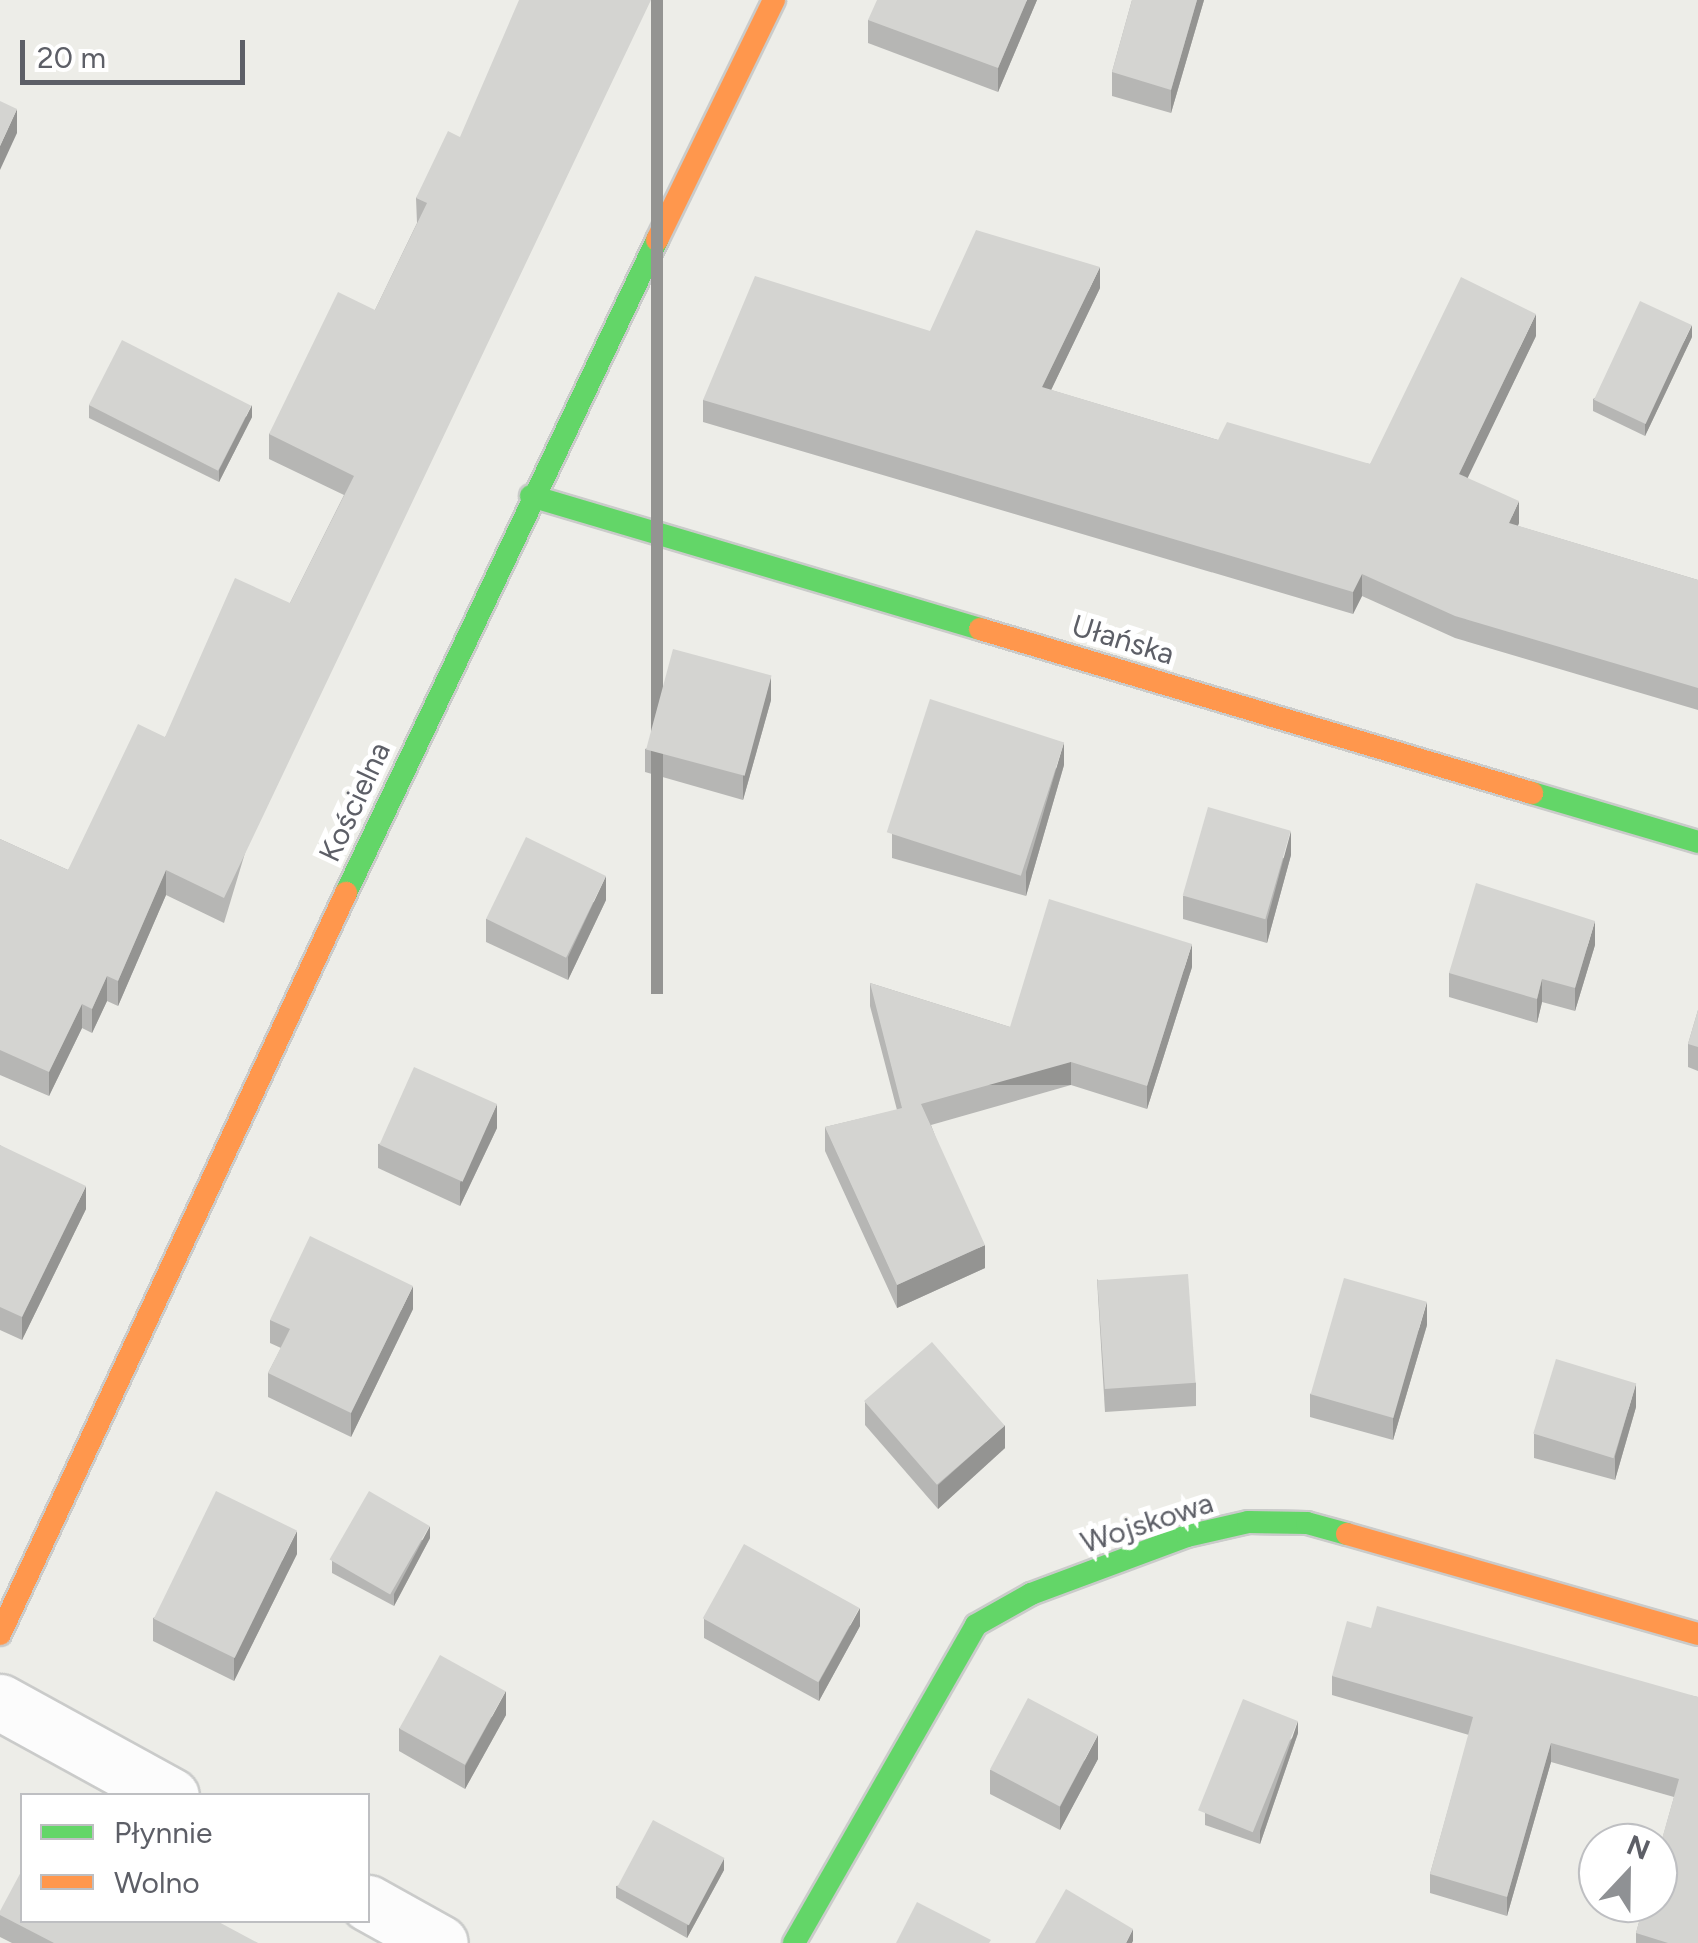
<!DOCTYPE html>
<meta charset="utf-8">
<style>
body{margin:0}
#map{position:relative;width:1698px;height:1943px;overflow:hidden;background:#edede8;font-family:Figtree,sans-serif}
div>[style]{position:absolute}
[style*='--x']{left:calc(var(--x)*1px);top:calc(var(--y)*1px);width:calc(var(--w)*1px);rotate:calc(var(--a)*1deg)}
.roads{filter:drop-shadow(2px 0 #cacbca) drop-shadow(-2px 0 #cacbca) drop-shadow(0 2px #cacbca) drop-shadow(0 -2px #cacbca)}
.street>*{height:55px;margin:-27.5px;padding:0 27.5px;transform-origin:27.5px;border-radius:27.5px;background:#fcfcfc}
.fast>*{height:22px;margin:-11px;padding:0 11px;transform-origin:11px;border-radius:11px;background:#63d668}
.slow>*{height:22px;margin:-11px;padding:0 11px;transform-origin:11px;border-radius:11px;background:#ff974d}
.wall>*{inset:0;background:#b6b6b4}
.shaded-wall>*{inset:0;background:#949492;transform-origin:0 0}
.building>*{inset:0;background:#d4d4d1;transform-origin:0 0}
span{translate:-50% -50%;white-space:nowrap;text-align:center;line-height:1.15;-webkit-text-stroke:10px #fff;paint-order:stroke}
.street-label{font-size:30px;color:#5d5f67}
.legend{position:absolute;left:20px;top:1793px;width:350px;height:130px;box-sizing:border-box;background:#fff;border:2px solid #bebfc2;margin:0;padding:12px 18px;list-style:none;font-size:30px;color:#5d5f67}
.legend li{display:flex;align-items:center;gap:20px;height:50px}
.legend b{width:50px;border:2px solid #bebfc2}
.north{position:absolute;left:1578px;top:1823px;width:100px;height:100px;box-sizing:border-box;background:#fff;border:2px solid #bebfc2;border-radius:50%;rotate:22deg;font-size:28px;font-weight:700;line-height:40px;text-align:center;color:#5d5f67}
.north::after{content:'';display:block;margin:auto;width:35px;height:45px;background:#8f9194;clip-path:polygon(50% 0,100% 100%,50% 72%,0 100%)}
.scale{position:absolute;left:20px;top:40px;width:225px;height:45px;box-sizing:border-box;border:5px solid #5d5f67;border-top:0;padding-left:12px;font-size:30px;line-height:35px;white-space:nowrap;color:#5d5f67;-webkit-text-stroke:8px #fff;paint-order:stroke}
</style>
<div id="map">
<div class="roads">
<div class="street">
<i style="--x:0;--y:1702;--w:195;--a:28.8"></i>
<i style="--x:368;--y:1903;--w:82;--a:29.1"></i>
</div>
<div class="fast">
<i style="--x:531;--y:496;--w:468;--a:16.5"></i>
<i style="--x:1532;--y:793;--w:173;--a:16.4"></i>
<i style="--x:346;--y:893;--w:723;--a:-64.53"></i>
<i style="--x:794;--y:1943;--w:366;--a:-60.2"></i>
<i style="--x:976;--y:1625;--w:63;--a:-29.4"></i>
<i style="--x:1031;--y:1594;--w:166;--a:-20.4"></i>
<i style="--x:1187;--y:1536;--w:63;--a:-12.9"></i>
<i style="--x:1248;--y:1522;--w:59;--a:1"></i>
<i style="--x:1307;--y:1523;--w:41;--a:15.4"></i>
</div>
<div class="slow">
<i style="--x:657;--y:240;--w:267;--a:-64"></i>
<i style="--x:980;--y:629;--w:576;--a:16.55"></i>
<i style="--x:1347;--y:1534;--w:365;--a:15.9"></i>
<i style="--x:0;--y:1634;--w:818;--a:-64.97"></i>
</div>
</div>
<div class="wall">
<i style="clip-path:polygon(1037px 0,998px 92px,868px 43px,868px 20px)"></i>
<i style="clip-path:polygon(1132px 0,1204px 0,1171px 113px,1112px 96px,1112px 72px)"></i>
<i style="clip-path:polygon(460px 137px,224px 923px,166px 895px,118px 1006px,107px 1001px,92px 1033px,82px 1028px,49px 1096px,0 1075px,0 839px,68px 870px,165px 737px,290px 603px,344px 495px,269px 459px,269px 434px,375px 310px,417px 223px,416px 198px)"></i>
<i style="clip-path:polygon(1100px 288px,1051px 390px,1218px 440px,1370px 464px,1536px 336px,1467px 478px,1519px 523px,1518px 526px,1698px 580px,1698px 710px,1455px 638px,1362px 596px,1353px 614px,703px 422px,703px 400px,930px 331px)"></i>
<i style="clip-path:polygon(1692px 337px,1645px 436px,1593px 411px,1593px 399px)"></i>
<i style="clip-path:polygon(89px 405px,252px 417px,219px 482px,89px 418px)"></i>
<i style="clip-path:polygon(771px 700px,743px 800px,645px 772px,645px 749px)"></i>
<i style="clip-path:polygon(1064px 765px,1026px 896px,892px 858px,892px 834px)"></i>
<i style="clip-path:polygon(1291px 855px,1267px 943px,1183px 919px,1183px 896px)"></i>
<i style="clip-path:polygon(606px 900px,568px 980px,486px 942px,486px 919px)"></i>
<i style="clip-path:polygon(1595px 945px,1575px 1011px,1542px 1002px,1537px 1023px,1449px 997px,1449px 973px)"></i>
<i style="clip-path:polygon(1192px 967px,1147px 1109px,1071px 1085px,931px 1125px,985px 1268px,897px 1308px,825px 1151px,825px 1127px,897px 1110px,870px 1006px,870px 983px,1010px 1027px)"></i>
<i style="clip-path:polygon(1698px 1010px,1698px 1071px,1688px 1067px,1688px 1044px)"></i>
<i style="clip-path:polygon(497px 1128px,460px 1206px,378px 1168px,378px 1144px)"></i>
<i style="clip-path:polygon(0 1145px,86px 1209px,22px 1340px,0 1330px)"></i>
<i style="clip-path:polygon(1097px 1279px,1196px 1383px,1196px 1406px,1105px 1412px)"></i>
<i style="clip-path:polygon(413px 1309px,351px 1437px,268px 1397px,268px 1373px,281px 1348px,270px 1343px,270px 1320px)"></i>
<i style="clip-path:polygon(1427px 1325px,1393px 1440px,1310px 1417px,1310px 1394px)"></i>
<i style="clip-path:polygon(865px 1402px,1005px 1448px,938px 1509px,865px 1425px)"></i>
<i style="clip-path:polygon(1636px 1407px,1615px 1480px,1534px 1458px,1534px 1434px)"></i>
<i style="clip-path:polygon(430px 1538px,394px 1606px,332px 1573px,332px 1561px)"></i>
<i style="clip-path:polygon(297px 1554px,234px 1681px,153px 1641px,153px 1618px)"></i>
<i style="clip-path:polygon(704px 1619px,860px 1626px,819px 1701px,704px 1638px)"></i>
<i style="clip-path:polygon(1371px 1628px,1698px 1697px,1698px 1943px,1636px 1943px,1636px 1933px,1674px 1797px,1551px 1762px,1507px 1916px,1430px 1893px,1430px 1874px,1469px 1735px,1332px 1695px,1332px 1676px)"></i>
<i style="clip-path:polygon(506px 1715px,465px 1789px,399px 1751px,399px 1728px)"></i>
<i style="clip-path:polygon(1298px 1733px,1260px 1844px,1205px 1825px,1205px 1813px)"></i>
<i style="clip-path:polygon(1098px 1759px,1060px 1830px,990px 1794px,990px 1770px)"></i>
<i style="clip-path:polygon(724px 1870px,687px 1938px,616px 1898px,616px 1886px)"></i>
<i style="clip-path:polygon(0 1911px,258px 1943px,12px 1943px,0 1937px)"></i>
</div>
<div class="shaded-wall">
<i style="left:651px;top:0;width:12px;height:994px"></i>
<i style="clip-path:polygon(1027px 0,1037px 0,998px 92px,998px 68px)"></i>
<i style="clip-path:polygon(1197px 0,1204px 0,1171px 113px,1171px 90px)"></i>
<i style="clip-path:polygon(17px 109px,17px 133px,0 170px,0 146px)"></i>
<i style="clip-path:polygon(1100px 267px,1100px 288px,1042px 409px,1042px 387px)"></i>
<i style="clip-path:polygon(1536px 314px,1536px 336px,1459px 496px,1459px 474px)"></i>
<i style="clip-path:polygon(1692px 325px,1692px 337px,1645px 436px,1645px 423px)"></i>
<i style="clip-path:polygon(252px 405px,252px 417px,219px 482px,219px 470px)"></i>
<i style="clip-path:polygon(1519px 501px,1519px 523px,1509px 545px,1509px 523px)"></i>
<i style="clip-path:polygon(1362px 574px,1362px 596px,1353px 614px,1353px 592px)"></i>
<i style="clip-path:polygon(771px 676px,771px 700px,743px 800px,743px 776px)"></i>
<i style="clip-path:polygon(1064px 742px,1064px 765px,1026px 896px,1026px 872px)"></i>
<i style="clip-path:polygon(1291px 831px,1291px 855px,1267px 943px,1267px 920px)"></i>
<i style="clip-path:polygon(166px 870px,166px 895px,118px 1006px,118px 981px)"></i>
<i style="clip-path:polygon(606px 876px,606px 900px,568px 980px,568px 957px)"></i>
<i style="clip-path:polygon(1595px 921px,1595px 945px,1575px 1011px,1575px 988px)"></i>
<i style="clip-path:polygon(1192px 944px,1192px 967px,1147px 1109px,1147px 1086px)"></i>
<i style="clip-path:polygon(107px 976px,107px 1001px,92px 1033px,92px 1009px)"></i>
<i style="clip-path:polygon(1542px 979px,1542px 1002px,1537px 1023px,1537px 999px)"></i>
<i style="clip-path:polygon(82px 1004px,82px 1028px,49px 1096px,49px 1072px)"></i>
<i style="left:1071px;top:1062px;width:23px;height:156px;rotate:90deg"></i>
<i style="clip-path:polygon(497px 1104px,497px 1128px,460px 1206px,460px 1183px)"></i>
<i style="clip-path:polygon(86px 1186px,86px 1209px,22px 1340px,22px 1317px)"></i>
<i style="clip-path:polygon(985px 1245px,985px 1268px,897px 1308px,897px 1285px)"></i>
<i style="clip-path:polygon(413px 1286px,413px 1309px,351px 1437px,351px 1413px)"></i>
<i style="clip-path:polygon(1427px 1302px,1427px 1325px,1393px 1440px,1393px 1416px)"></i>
<i style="clip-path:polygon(1636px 1383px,1636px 1407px,1615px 1480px,1615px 1456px)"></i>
<i style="clip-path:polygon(1005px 1425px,1005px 1448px,938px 1509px,938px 1485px)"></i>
<i style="clip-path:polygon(430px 1526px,430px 1538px,394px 1606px,394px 1594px)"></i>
<i style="clip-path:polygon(297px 1531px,297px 1554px,234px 1681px,234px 1657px)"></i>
<i style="clip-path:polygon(860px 1608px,860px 1626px,819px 1701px,819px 1682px)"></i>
<i style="clip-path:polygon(506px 1691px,506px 1715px,465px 1789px,465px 1766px)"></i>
<i style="clip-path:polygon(1298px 1721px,1298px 1733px,1260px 1844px,1260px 1831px)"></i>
<i style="clip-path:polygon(1098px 1735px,1098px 1759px,1060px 1830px,1060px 1807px)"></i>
<i style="clip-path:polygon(1551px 1743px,1551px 1762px,1507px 1916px,1507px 1897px)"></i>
<i style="clip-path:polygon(724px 1858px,724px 1870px,687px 1938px,687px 1926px)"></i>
<i style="clip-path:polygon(1133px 1929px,1133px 1941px,1132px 1943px,1126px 1943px)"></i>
</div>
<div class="building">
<i style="clip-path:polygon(519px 0,651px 0,224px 898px,166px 870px,118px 981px,107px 976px,92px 1009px,82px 1004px,49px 1072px,0 1050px,0 839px,68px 870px,138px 724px,165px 737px,235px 578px,290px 603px,354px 476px,269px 434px,338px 292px,375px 310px,427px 203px,416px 198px,448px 131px,460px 137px)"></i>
<i style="clip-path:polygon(877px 0,1027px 0,998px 68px,868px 20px)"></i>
<i style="clip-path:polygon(1132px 0,1197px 0,1171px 90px,1112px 72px)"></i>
<i style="clip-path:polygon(0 101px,17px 109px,0 146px)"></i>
<i style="clip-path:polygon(976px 230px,1100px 267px,1042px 387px,1218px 440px,1227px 422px,1370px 464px,1461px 277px,1536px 314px,1459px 474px,1519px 501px,1509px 523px,1698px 580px,1698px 688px,1455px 616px,1362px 574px,1353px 592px,703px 400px,755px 276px,930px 331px)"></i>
<i style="left:1640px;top:301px;width:57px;height:109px;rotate:25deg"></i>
<i style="left:122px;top:340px;width:145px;height:73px;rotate:27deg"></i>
<i style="left:673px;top:649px;width:102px;height:104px;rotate:15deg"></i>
<i style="left:930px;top:699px;width:141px;height:140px;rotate:18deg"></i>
<i style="left:1208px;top:807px;width:86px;height:92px;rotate:16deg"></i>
<i style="left:526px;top:837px;width:89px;height:91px;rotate:26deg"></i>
<i style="clip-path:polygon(1476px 883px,1595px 921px,1575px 988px,1542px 979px,1537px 999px,1449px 973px)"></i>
<i style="clip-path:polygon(1049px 899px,1192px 944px,1147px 1086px,1071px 1062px,921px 1104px,985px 1245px,897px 1285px,825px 1127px,902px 1108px,870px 983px,1010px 1027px)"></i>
<i style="clip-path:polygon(1698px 1010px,1698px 1047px,1688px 1044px)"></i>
<i style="left:414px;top:1067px;width:91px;height:85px;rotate:24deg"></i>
<i style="clip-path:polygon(0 1145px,86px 1186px,22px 1317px,0 1307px)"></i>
<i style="clip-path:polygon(310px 1236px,413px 1286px,351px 1413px,268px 1373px,290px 1329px,270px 1320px)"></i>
<i style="left:1188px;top:1274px;width:109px;height:91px;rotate:86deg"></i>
<i style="left:1344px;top:1278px;width:86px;height:121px;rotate:16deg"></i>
<i style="left:932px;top:1342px;width:111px;height:90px;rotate:49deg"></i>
<i style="left:1556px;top:1359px;width:84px;height:78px;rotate:17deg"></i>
<i style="left:216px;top:1491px;width:90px;height:142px;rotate:26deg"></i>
<i style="left:369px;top:1491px;width:70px;height:79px;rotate:30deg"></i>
<i style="left:744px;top:1544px;width:132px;height:85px;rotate:29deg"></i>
<i style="clip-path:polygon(1377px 1606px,1698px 1697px,1698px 1943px,1668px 1943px,1636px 1933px,1644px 1903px,1658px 1903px,1658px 1853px,1679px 1779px,1551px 1743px,1507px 1897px,1430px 1874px,1473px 1717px,1332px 1676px,1347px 1621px,1371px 1628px)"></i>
<i style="left:440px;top:1655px;width:75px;height:84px;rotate:29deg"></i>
<i style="left:1028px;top:1698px;width:79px;height:81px;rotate:28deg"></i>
<i style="left:1243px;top:1699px;width:59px;height:120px;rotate:22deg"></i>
<i style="left:653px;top:1820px;width:81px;height:76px;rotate:28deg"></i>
<i style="clip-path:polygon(22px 1870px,22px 1920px,215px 1920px,258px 1943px,54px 1943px,0 1915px,0 1911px)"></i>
<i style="clip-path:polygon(1066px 1889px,1133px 1929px,1126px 1943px,1035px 1943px)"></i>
<i style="clip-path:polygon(917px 1902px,991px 1940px,989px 1943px,896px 1943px)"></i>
</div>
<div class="street-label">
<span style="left:1123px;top:640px;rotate:17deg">Ułańska</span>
<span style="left:355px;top:802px;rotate:-65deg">Kościelna</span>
<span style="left:1147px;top:1523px;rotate:-18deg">Wojskowa</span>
</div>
<ul class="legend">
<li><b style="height:12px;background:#63d668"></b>Płynnie</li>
<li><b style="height:12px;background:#ff974d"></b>Wolno</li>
</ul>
<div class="north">N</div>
<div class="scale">20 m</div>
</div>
